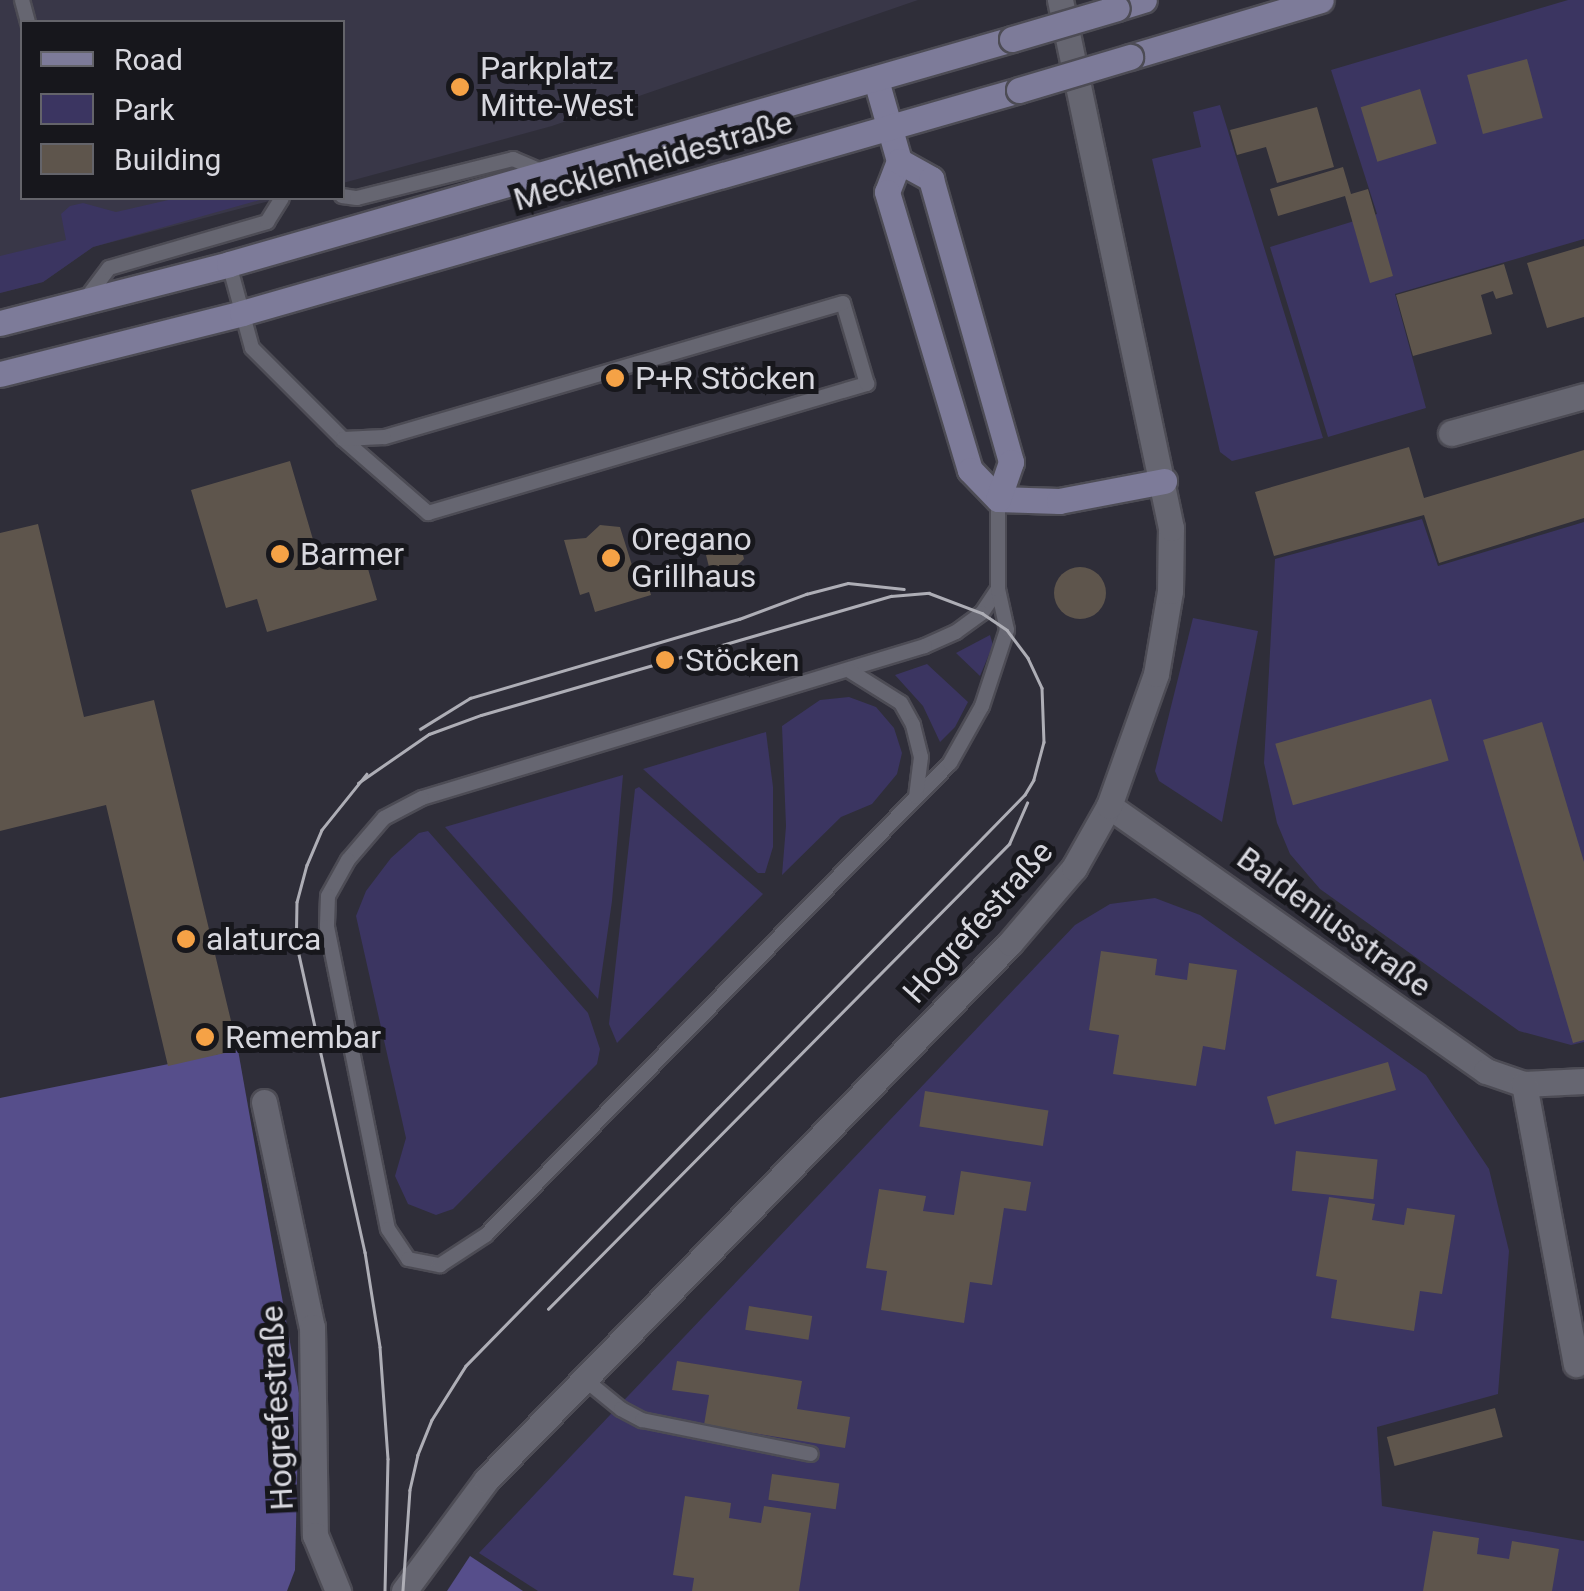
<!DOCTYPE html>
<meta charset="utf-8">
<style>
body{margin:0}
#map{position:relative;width:1584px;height:1591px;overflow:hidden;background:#2f2e39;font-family:Roboto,sans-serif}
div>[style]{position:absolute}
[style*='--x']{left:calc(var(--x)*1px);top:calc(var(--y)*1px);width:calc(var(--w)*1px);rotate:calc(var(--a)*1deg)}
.built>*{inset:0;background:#393748}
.green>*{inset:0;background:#3b3561}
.forest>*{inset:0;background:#564e8b}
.building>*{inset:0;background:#5e554c;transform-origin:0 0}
.round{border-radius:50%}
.roads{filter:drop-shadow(2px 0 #4d4c55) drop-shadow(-2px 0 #4d4c55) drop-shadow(0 2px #4d4c55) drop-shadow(0 -2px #4d4c55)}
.service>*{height:14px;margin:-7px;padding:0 7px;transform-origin:7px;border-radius:7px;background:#666671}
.minor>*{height:25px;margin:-12.5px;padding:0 12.5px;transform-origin:12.5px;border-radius:12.5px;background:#666671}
.tertiary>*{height:25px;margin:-12.5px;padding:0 12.5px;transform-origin:12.5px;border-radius:12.5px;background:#666671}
.secondary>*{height:25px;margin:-12.5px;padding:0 12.5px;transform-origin:12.5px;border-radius:12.5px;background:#7d7b99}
.tram>*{height:2.5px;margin:-1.25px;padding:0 1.25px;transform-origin:1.25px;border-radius:1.25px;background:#aeaeb6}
.bridges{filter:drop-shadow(2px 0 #4d4c55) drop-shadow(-2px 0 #4d4c55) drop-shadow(0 2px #4d4c55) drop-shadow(0 -2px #4d4c55)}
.secondary-bridge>*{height:25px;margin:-12.5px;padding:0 12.5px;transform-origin:12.5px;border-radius:12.5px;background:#7d7b99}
.dots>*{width:28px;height:28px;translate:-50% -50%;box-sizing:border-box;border:5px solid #17171c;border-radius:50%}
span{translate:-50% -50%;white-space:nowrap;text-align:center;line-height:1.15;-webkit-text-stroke:10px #17171c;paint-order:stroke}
.poi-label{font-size:32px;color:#d8d8df}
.left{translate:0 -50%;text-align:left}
.street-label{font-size:32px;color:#d8d8df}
.legend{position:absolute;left:20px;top:20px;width:325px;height:180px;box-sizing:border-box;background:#17171c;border:2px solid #64646a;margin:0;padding:12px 18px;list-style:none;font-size:30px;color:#d8d8df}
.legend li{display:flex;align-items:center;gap:20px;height:50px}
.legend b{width:50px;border:2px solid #64646a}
</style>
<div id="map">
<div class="built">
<i style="clip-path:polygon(0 0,918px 0,552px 126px,343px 183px,342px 22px,22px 22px,22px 198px,281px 198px,93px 247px,43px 282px,0 293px)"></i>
</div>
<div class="green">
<i style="clip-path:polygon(1568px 0,1584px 0,1584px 239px,1395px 294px,1426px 408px,1328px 437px,1270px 247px,1377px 214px,1331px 70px)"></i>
<i style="clip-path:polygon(1220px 105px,1323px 438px,1232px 461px,1220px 452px,1152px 159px,1201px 147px,1193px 112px)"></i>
<i style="clip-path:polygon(177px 198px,267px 198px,93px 247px,43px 282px,0 293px,0 256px,66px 240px,61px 214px,70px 206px,83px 203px,116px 212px)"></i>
<i style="clip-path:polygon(1422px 519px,1438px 566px,1584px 522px,1584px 1042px,1571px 1045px,1519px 1031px,1320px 889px,1290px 854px,1277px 823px,1264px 763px,1275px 559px)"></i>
<i style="clip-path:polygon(1193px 618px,1258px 631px,1222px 822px,1159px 781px,1155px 771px)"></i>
<i style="clip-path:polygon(990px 635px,993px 645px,980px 676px,956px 653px)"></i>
<i style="clip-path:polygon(927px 664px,968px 702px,955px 727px,940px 742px,923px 706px,895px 675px)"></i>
<i style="clip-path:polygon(849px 697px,876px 707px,894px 728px,902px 753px,897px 774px,872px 804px,841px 817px,782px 875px,786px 826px,782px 726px,820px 700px)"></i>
<i style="clip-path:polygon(766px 732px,773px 787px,773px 847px,765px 873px,758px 873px,643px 769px)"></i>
<i style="clip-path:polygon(623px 775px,612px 901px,598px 999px,445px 827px)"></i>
<i style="clip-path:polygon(639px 787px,763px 894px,617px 1043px,609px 1024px,635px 789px)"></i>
<i style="clip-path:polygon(428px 831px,588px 1013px,600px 1049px,597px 1064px,453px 1209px,436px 1215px,408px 1204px,395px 1176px,406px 1138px,356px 916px,366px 891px,391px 858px,419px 833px)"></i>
<i style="clip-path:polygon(1155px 898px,1200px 915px,1426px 1075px,1489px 1169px,1509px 1251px,1498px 1394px,1377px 1427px,1382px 1506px,1584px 1541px,1584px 1591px,538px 1591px,479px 1553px,1075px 925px,1110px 904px)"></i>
</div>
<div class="forest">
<i style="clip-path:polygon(238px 1050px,299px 1393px,295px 1570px,287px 1591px,0 1591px,0 1098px)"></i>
<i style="clip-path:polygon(470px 1556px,523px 1591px,447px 1591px)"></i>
</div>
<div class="building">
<i style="left:1527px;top:59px;width:61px;height:62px;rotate:75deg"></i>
<i style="left:1420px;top:89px;width:57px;height:62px;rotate:73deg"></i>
<i style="clip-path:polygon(1317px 107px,1334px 167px,1277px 183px,1266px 147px,1237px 155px,1230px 130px)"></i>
<i style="clip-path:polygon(1343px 167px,1351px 194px,1368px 189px,1393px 276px,1370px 283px,1345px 196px,1278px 216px,1270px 189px)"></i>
<i style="clip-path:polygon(1584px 246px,1584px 317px,1547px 328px,1527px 263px)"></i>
<i style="clip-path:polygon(1504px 264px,1513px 294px,1496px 299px,1493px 291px,1481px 295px,1492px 334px,1413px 356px,1396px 295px)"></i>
<i style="clip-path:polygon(1409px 447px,1424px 498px,1584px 450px,1584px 518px,1439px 563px,1424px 515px,1274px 556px,1255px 492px)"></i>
<i style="clip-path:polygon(290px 461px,319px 560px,362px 548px,377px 600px,267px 632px,257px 599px,226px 608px,191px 490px)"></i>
<i style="clip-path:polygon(38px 524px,84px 717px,154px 700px,238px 1050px,168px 1066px,106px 805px,0 831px,0 533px)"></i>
<i style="clip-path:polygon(600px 525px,620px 527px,636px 578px,645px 575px,651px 595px,595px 612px,589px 592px,580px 595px,564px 540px,586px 538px)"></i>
<i style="clip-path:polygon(719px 533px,739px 539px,744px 559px,729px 573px,709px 567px,704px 547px)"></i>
<i class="round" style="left:1054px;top:567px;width:52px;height:52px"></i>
<i style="left:1431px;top:699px;width:64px;height:162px;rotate:74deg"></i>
<i style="clip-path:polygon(1542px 722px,1584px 862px,1584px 1040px,1573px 1043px,1483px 740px)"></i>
<i style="clip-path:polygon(1101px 951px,1157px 959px,1155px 975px,1187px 980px,1189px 963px,1237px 970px,1225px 1050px,1203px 1046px,1196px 1086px,1113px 1074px,1119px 1035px,1089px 1030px)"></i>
<i style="left:1388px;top:1062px;width:29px;height:126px;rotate:74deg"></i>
<i style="left:925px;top:1091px;width:125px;height:36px;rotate:9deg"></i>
<i style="left:1296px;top:1151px;width:82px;height:40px;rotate:6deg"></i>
<i style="clip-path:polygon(961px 1171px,1031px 1182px,1026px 1211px,1004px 1208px,992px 1285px,970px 1282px,964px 1323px,881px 1310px,887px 1271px,866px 1268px,879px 1189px,926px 1196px,923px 1211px,954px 1215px)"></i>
<i style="clip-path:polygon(1329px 1197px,1375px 1204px,1372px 1220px,1404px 1225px,1407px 1208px,1455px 1215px,1442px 1294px,1420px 1291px,1414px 1331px,1331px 1318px,1337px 1280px,1316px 1276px)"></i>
<i style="left:749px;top:1306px;width:64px;height:24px;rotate:9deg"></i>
<i style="clip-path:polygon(677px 1361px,802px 1381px,797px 1409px,850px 1417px,845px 1448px,704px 1425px,709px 1395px,672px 1390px)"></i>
<i style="left:1495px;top:1408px;width:30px;height:112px;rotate:75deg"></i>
<i style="left:772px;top:1474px;width:68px;height:26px;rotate:8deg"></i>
<i style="clip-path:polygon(685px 1496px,731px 1503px,729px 1518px,761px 1523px,764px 1506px,811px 1513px,799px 1591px,692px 1591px,694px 1578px,673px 1575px)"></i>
<i style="clip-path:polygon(1433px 1531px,1479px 1538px,1477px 1554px,1509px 1559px,1512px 1541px,1559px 1549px,1552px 1591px,1423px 1591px)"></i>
</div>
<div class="roads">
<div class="service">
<i style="--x:22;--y:0;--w:23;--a:75"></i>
<i style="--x:342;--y:196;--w:15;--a:8"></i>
<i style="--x:357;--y:198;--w:161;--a:-14"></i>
<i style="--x:513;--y:159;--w:30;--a:23"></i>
<i style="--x:229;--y:264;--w:87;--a:74.7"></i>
<i style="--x:252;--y:348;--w:129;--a:45"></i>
<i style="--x:343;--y:439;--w:113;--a:41"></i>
<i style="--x:428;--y:513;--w:458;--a:-16.4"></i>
<i style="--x:867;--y:384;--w:84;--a:-106.5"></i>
<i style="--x:843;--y:303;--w:478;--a:163.7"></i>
<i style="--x:384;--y:437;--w:41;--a:177.2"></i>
<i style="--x:85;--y:300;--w:40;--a:-53"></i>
<i style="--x:109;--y:268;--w:165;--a:-16.2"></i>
<i style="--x:267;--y:222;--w:28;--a:-58"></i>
<i style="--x:998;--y:589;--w:29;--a:124"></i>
<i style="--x:982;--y:613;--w:32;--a:144"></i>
<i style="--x:956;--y:632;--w:34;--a:156"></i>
<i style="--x:925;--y:646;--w:525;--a:163.19"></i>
<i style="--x:422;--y:798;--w:43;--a:152.2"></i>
<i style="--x:384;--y:818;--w:55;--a:130.6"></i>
<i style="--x:348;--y:860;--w:41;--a:119.1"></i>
<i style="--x:328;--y:896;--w:31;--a:92"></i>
<i style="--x:327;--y:927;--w:308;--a:78.6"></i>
<i style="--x:388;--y:1229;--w:36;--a:56"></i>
<i style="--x:408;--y:1259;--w:33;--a:11"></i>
<i style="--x:440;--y:1265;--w:55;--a:-33.1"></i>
<i style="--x:486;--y:1235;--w:662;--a:-45.49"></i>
<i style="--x:950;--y:763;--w:65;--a:-60.7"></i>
<i style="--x:982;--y:706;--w:80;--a:-71.8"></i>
<i style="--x:1007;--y:630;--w:42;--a:-102.4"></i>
<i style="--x:998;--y:589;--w:90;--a:-90"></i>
<i style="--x:850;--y:671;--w:60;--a:32.1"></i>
<i style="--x:901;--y:703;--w:25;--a:61"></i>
<i style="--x:913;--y:725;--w:33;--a:76"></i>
<i style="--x:921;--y:757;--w:40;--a:97.1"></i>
<i style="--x:583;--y:1378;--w:49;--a:39.2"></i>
<i style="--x:621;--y:1409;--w:24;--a:28"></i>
<i style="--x:642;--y:1420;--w:172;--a:11.4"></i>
</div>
<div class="minor">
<i style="--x:1451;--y:433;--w:138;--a:-15.5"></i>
<i style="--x:1109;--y:806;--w:461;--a:35.1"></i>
<i style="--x:1486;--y:1071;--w:40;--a:18.9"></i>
<i style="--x:1524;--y:1084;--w:60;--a:-2.9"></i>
<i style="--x:1524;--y:1084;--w:285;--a:79.5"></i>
<i style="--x:264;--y:1102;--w:230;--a:78"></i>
<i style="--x:312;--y:1327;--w:208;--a:89.2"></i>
<i style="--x:315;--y:1535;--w:61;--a:67.7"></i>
</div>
<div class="tertiary">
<i style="--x:404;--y:1591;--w:138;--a:-53.5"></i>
<i style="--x:486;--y:1480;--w:750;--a:-45.7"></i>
<i style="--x:1010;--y:943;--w:99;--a:-49.5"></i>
<i style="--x:1074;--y:868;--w:71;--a:-60.6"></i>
<i style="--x:1109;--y:806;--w:140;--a:-70.4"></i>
<i style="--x:1156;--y:674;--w:84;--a:-80.4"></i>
<i style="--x:1170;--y:591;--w:63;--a:-89.1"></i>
<i style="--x:1171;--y:528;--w:540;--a:-101.87"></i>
</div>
<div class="secondary">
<i style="--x:1117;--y:8;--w:28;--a:-17"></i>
<i style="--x:1130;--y:57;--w:199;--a:-16.6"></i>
<i style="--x:876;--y:80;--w:84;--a:74.1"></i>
<i style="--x:899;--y:161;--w:33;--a:111"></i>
<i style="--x:887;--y:192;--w:290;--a:73.4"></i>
<i style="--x:970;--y:470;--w:40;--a:46"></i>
<i style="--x:998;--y:499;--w:61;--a:1.9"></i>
<i style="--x:1059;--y:501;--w:107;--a:-10.8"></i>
<i style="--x:899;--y:161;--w:37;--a:29"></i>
<i style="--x:931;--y:179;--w:294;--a:74.2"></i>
<i style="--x:1011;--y:462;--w:39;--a:109"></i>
<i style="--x:0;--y:323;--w:236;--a:-14.4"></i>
<i style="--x:229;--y:264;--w:815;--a:-16.03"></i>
<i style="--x:0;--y:374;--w:250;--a:-14.1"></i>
<i style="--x:242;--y:313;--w:808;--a:-16.01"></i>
</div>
</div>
<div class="tram">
<i style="--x:420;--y:729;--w:59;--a:-31.8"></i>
<i style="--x:470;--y:698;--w:280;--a:-16.4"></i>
<i style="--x:739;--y:619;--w:72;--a:-20.5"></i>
<i style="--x:806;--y:594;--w:43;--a:-14.7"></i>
<i style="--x:848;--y:583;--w:56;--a:6.1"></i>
<i style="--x:367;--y:774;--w:72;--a:128.8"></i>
<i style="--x:322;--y:830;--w:38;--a:113"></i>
<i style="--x:307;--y:865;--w:38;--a:105"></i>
<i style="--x:297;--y:902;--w:39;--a:91"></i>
<i style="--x:296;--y:941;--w:319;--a:77.5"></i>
<i style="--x:365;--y:1252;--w:96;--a:81"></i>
<i style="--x:380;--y:1347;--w:112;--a:85.9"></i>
<i style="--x:388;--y:1459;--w:132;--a:91.3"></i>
<i style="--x:358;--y:783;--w:86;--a:-34.6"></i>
<i style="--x:429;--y:734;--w:55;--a:-20.1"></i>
<i style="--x:481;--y:715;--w:427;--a:-16.2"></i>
<i style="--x:891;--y:596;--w:38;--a:-5"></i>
<i style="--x:929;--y:593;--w:57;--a:20.7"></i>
<i style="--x:982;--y:613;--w:30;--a:34"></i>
<i style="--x:1007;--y:630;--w:35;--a:53"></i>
<i style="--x:1028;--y:658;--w:33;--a:65"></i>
<i style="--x:1042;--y:688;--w:54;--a:87.9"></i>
<i style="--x:1044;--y:742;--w:39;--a:105"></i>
<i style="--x:1034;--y:780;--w:17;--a:121"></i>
<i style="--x:1025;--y:795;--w:799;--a:134.39"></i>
<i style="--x:466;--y:1366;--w:64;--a:122.2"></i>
<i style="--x:432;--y:1420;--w:38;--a:112"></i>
<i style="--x:418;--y:1455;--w:36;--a:103"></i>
<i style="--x:410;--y:1490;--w:101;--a:94"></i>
<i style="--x:548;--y:1309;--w:655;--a:-45.25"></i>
<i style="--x:1009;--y:844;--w:45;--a:-66.3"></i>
</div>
<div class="bridges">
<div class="secondary-bridge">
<i style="--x:1012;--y:39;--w:109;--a:-16.4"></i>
<i style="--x:1019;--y:90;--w:116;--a:-16.6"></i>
</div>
</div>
<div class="dots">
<i style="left:460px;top:87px;background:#f5a246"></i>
<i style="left:615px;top:378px;background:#f5a246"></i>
<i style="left:280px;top:554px;background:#f5a246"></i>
<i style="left:611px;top:558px;background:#f5a246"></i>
<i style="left:665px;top:660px;background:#f5a246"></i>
<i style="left:186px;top:939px;background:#f5a246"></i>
<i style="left:205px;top:1037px;background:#f5a246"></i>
</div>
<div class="poi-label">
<span class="left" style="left:480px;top:87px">Parkplatz<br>Mitte-West</span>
<span class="left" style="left:635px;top:378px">P+R Stöcken</span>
<span class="left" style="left:631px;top:558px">Oregano<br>Grillhaus</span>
<span class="left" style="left:300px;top:554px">Barmer</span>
<span class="left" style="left:685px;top:660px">Stöcken</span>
<span class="left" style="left:206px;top:939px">alaturca</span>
<span class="left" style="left:225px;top:1037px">Remembar</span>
</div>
<div class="street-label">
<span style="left:653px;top:161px;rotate:-16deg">Mecklenheidestraße</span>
<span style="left:978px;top:922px;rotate:-48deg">Hogrefestraße</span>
<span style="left:1334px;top:922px;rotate:36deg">Baldeniusstraße</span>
<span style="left:277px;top:1408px;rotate:-93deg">Hogrefestraße</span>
</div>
<ul class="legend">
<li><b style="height:12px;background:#7d7b99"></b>Road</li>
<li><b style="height:28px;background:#3b3561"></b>Park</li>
<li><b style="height:28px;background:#5e554c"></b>Building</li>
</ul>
</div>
